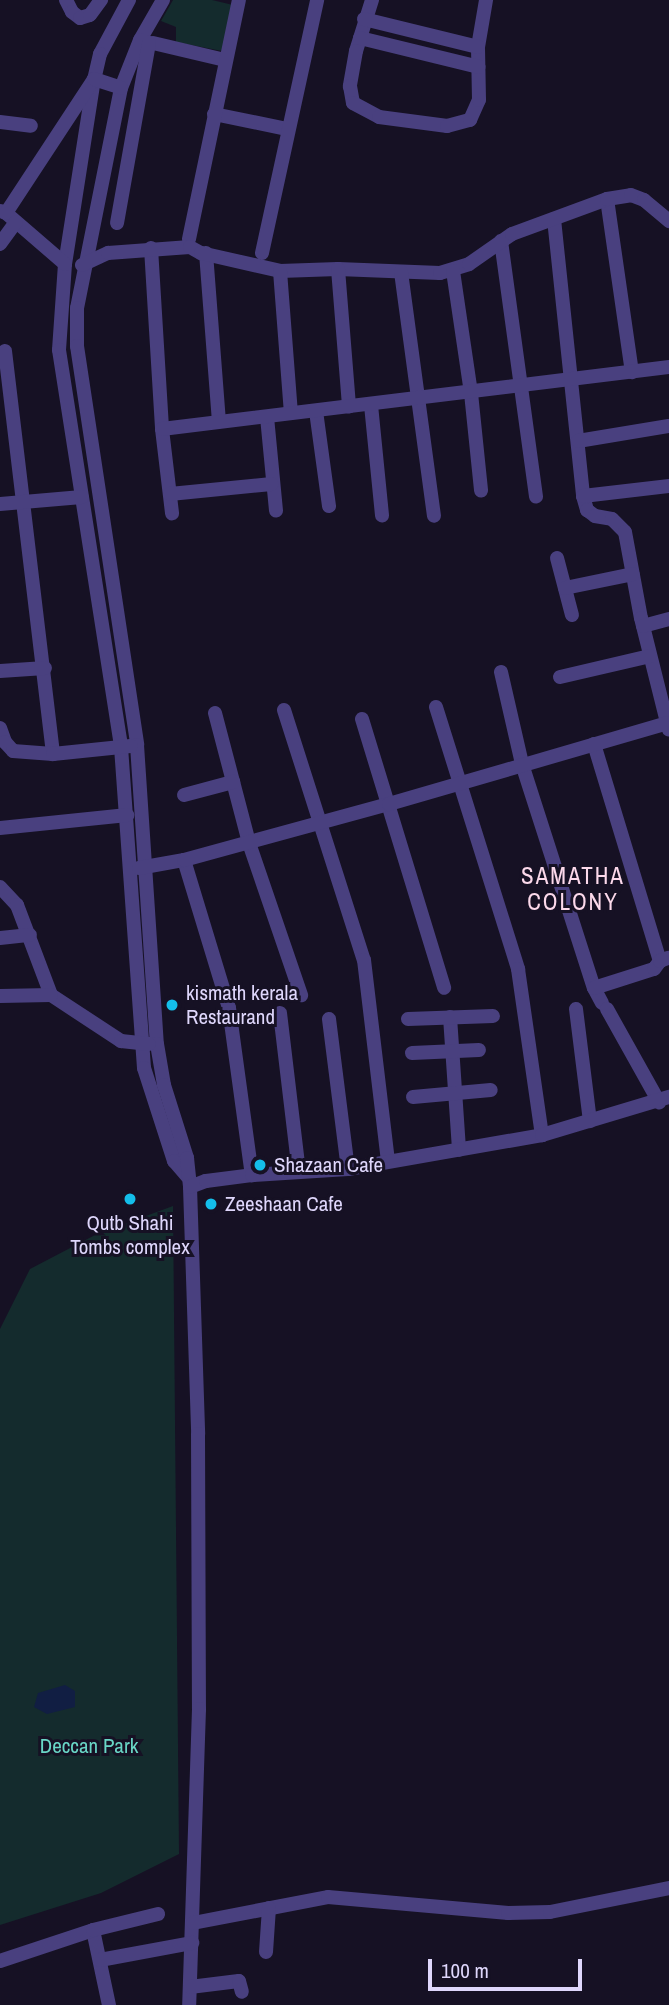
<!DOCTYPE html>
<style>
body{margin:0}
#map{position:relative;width:669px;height:2005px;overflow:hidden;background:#161124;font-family:"Archivo Narrow",sans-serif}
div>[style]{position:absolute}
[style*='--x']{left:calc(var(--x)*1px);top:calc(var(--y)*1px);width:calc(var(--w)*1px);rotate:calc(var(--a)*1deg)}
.green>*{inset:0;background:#142b2d}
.water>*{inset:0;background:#111e43}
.minor>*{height:14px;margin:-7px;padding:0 7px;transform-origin:7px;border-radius:7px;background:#49407f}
.dots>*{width:19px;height:19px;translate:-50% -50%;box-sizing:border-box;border:4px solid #161124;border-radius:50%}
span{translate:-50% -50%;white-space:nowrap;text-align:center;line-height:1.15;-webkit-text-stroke:6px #161124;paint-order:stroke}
.poi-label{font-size:21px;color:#dfd7fc}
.left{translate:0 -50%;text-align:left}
.park-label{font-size:21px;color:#69d6c6}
.neighbourhood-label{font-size:23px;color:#fcd9eb;letter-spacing:2px}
.scale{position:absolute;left:428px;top:1959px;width:154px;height:32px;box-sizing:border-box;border:4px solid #dfd7fc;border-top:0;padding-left:9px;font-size:21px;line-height:24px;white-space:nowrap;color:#dfd7fc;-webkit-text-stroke:5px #161124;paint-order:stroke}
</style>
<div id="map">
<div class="green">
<i style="clip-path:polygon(173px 0,212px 0,233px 5px,222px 51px,176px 42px,176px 27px,161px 21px)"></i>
<i style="clip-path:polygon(173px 1206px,179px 1854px,101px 1893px,0 1925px,0 1329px,30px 1269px,97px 1234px)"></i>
</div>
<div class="water">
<i style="clip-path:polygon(65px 1685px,75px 1691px,75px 1707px,47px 1714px,34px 1707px,38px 1693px)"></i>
</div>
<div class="minor">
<i style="--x:66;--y:0;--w:13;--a:63"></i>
<i style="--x:72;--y:12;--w:10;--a:37"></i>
<i style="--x:80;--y:18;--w:10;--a:-17"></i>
<i style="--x:90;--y:15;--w:19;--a:-54"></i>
<i style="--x:129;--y:0;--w:61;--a:118.2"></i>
<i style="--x:100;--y:54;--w:26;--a:103"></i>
<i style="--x:94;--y:79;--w:187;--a:98.9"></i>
<i style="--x:65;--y:264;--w:86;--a:94"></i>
<i style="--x:59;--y:350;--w:402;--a:81.1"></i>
<i style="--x:121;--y:747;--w:322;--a:85.9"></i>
<i style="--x:144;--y:1068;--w:98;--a:72.1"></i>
<i style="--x:174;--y:1161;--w:20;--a:49"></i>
<i style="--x:163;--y:0;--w:46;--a:119.9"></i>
<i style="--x:140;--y:40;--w:52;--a:111.6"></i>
<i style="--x:121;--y:88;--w:224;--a:101.3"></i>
<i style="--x:77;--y:308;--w:38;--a:90"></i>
<i style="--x:77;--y:346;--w:403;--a:81.4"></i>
<i style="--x:137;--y:745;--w:300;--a:86.2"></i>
<i style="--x:157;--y:1044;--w:42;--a:80.3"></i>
<i style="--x:164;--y:1085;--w:77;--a:72.5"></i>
<i style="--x:187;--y:1158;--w:29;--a:84"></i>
<i style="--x:190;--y:1187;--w:247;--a:88.1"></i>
<i style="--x:198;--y:1434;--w:275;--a:89.8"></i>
<i style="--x:199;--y:1709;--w:296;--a:91.9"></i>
<i style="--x:372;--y:0;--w:53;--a:107.4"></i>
<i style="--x:356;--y:51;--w:36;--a:100"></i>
<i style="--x:350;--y:86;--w:17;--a:80"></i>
<i style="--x:353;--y:103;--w:30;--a:28"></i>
<i style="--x:379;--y:117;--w:69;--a:7.5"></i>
<i style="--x:447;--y:126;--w:24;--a:-15"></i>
<i style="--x:470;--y:120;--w:22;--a:-66"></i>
<i style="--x:479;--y:100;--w:53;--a:-91.1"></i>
<i style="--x:478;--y:47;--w:48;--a:-80.3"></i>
<i style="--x:364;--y:19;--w:117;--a:13.8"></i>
<i style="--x:360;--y:38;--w:122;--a:13.7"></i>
<i style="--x:153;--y:43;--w:74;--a:13.3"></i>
<i style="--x:214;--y:114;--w:75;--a:11.6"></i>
<i style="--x:0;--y:122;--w:31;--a:7"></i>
<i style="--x:607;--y:199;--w:175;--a:81.8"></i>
<i style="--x:0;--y:211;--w:6;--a:18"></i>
<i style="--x:6;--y:213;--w:78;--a:40.8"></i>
<i style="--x:6;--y:213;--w:160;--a:-56.7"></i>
<i style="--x:94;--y:79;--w:28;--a:18"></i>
<i style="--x:554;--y:219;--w:279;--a:84"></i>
<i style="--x:583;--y:496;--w:15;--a:74"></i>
<i style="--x:587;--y:510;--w:10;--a:37"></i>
<i style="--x:595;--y:516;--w:17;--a:10"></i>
<i style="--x:612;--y:519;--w:18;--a:45"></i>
<i style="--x:625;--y:532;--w:87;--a:79.5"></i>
<i style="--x:641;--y:618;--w:115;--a:76"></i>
<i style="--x:117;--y:223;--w:183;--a:-79.9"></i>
<i style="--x:189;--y:239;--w:244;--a:-78.2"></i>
<i style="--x:501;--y:241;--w:258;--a:82.2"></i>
<i style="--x:0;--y:244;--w:27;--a:-54"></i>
<i style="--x:151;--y:248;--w:181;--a:86.5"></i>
<i style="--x:162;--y:429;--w:85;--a:83.2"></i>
<i style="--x:206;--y:253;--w:169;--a:85.6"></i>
<i style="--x:262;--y:253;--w:259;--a:-77.7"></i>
<i style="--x:82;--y:265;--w:29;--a:-25"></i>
<i style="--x:108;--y:253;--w:82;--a:-4.2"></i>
<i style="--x:190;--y:247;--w:13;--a:29"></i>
<i style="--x:201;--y:253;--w:81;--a:12.8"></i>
<i style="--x:280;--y:271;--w:58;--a:-2"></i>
<i style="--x:338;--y:269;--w:102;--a:2.2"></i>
<i style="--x:440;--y:273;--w:30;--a:-17"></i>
<i style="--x:469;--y:264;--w:52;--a:-34.9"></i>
<i style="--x:512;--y:234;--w:101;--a:-20.2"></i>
<i style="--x:607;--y:199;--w:24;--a:-9"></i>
<i style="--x:631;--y:195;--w:14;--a:21"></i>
<i style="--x:644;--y:200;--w:33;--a:40"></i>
<i style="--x:338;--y:269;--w:138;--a:85.4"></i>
<i style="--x:280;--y:271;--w:142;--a:85.6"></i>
<i style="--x:453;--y:271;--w:123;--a:81.6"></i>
<i style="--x:471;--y:393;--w:98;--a:84.1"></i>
<i style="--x:401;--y:272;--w:246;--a:82.3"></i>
<i style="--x:5;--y:351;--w:406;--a:83.2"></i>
<i style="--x:371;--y:405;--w:111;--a:84.3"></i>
<i style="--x:316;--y:411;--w:96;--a:82.2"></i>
<i style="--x:267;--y:417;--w:94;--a:84.5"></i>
<i style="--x:162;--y:429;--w:511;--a:-6.97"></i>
<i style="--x:578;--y:441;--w:92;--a:-9.4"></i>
<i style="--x:170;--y:494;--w:102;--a:-5.6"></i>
<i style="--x:583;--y:496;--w:87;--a:-6.6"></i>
<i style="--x:0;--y:504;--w:82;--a:-4.9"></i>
<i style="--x:557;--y:558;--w:59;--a:75.3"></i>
<i style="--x:565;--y:588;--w:69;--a:-11.6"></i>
<i style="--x:643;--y:626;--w:27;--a:-15"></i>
<i style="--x:0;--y:671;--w:45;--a:-3.8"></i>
<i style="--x:501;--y:672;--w:94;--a:77.1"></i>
<i style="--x:522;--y:764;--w:235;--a:72.2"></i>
<i style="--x:594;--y:988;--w:17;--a:62"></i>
<i style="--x:560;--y:677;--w:92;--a:-13.1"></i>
<i style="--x:436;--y:707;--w:275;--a:72.6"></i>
<i style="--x:518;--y:969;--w:168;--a:81.8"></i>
<i style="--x:284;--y:710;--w:262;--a:72.3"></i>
<i style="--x:364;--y:960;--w:202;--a:83.2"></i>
<i style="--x:215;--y:713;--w:134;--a:75.3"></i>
<i style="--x:249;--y:843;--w:161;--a:71.1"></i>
<i style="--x:362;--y:719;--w:281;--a:73"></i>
<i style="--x:0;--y:728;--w:15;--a:70"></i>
<i style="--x:5;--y:742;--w:12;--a:48"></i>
<i style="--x:13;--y:751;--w:40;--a:4.3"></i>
<i style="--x:53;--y:754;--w:78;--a:-5.9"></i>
<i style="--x:594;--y:744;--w:227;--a:73.1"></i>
<i style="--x:184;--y:795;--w:51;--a:-14.9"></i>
<i style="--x:0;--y:828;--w:128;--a:-5.8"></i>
<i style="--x:184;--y:860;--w:155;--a:73.1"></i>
<i style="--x:229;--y:1008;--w:169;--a:82.2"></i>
<i style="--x:139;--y:868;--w:46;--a:-10.1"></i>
<i style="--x:184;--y:860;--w:213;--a:-15.3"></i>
<i style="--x:389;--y:804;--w:290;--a:-16.2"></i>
<i style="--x:0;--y:887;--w:25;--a:47"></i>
<i style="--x:17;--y:905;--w:96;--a:69.3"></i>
<i style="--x:51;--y:995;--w:84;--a:33.3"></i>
<i style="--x:121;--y:1041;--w:28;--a:6"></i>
<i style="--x:0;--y:938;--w:30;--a:-6"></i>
<i style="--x:594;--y:988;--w:63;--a:-17.6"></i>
<i style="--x:654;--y:969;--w:10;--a:-53"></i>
<i style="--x:660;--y:961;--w:9;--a:-21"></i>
<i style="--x:0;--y:996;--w:51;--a:-1.1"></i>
<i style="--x:576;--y:1009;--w:113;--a:82.9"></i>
<i style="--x:607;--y:1009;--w:107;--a:60.8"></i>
<i style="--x:280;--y:1013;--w:160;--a:83.2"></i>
<i style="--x:450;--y:1017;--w:133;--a:86.1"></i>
<i style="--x:329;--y:1019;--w:151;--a:82.8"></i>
<i style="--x:408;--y:1019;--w:85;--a:-2"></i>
<i style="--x:412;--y:1053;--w:67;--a:-2.6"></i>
<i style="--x:413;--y:1097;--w:78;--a:-5.1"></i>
<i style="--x:190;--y:1187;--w:17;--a:-21"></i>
<i style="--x:206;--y:1181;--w:46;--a:-7.4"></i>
<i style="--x:252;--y:1175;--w:96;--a:-3.6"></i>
<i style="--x:348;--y:1169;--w:197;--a:-9.9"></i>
<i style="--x:542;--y:1135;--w:133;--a:-16.7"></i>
<i style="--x:193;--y:1923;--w:137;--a:-10.9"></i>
<i style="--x:328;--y:1897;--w:181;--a:5.1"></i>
<i style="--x:508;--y:1913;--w:42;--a:-1.4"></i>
<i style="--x:550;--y:1912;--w:121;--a:-11.4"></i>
<i style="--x:93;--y:1930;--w:77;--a:78"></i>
<i style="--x:266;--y:1952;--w:44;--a:-86.1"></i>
<i style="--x:100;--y:1960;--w:94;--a:-10.5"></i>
<i style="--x:0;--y:1961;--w:98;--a:-18.4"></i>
<i style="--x:93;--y:1930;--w:67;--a:-13.8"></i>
<i style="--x:190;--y:1987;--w:49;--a:-7"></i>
<i style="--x:239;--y:1981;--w:11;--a:75"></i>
</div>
<div class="dots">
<i style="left:172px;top:1005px;background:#14beea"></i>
<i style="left:260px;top:1165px;background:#14beea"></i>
<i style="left:130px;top:1199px;background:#14beea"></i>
<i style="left:211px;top:1204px;background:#14beea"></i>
</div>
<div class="poi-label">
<span class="left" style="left:186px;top:1005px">kismath kerala<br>Restaurand</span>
<span class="left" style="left:274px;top:1165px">Shazaan Cafe</span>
<span class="left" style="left:225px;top:1204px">Zeeshaan Cafe</span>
<span style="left:130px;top:1235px">Qutb Shahi<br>Tombs complex</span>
</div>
<div class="park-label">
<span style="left:89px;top:1746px">Deccan Park</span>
</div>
<div class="neighbourhood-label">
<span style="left:573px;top:889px">SAMATHA<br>COLONY</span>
</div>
<div class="scale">100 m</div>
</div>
